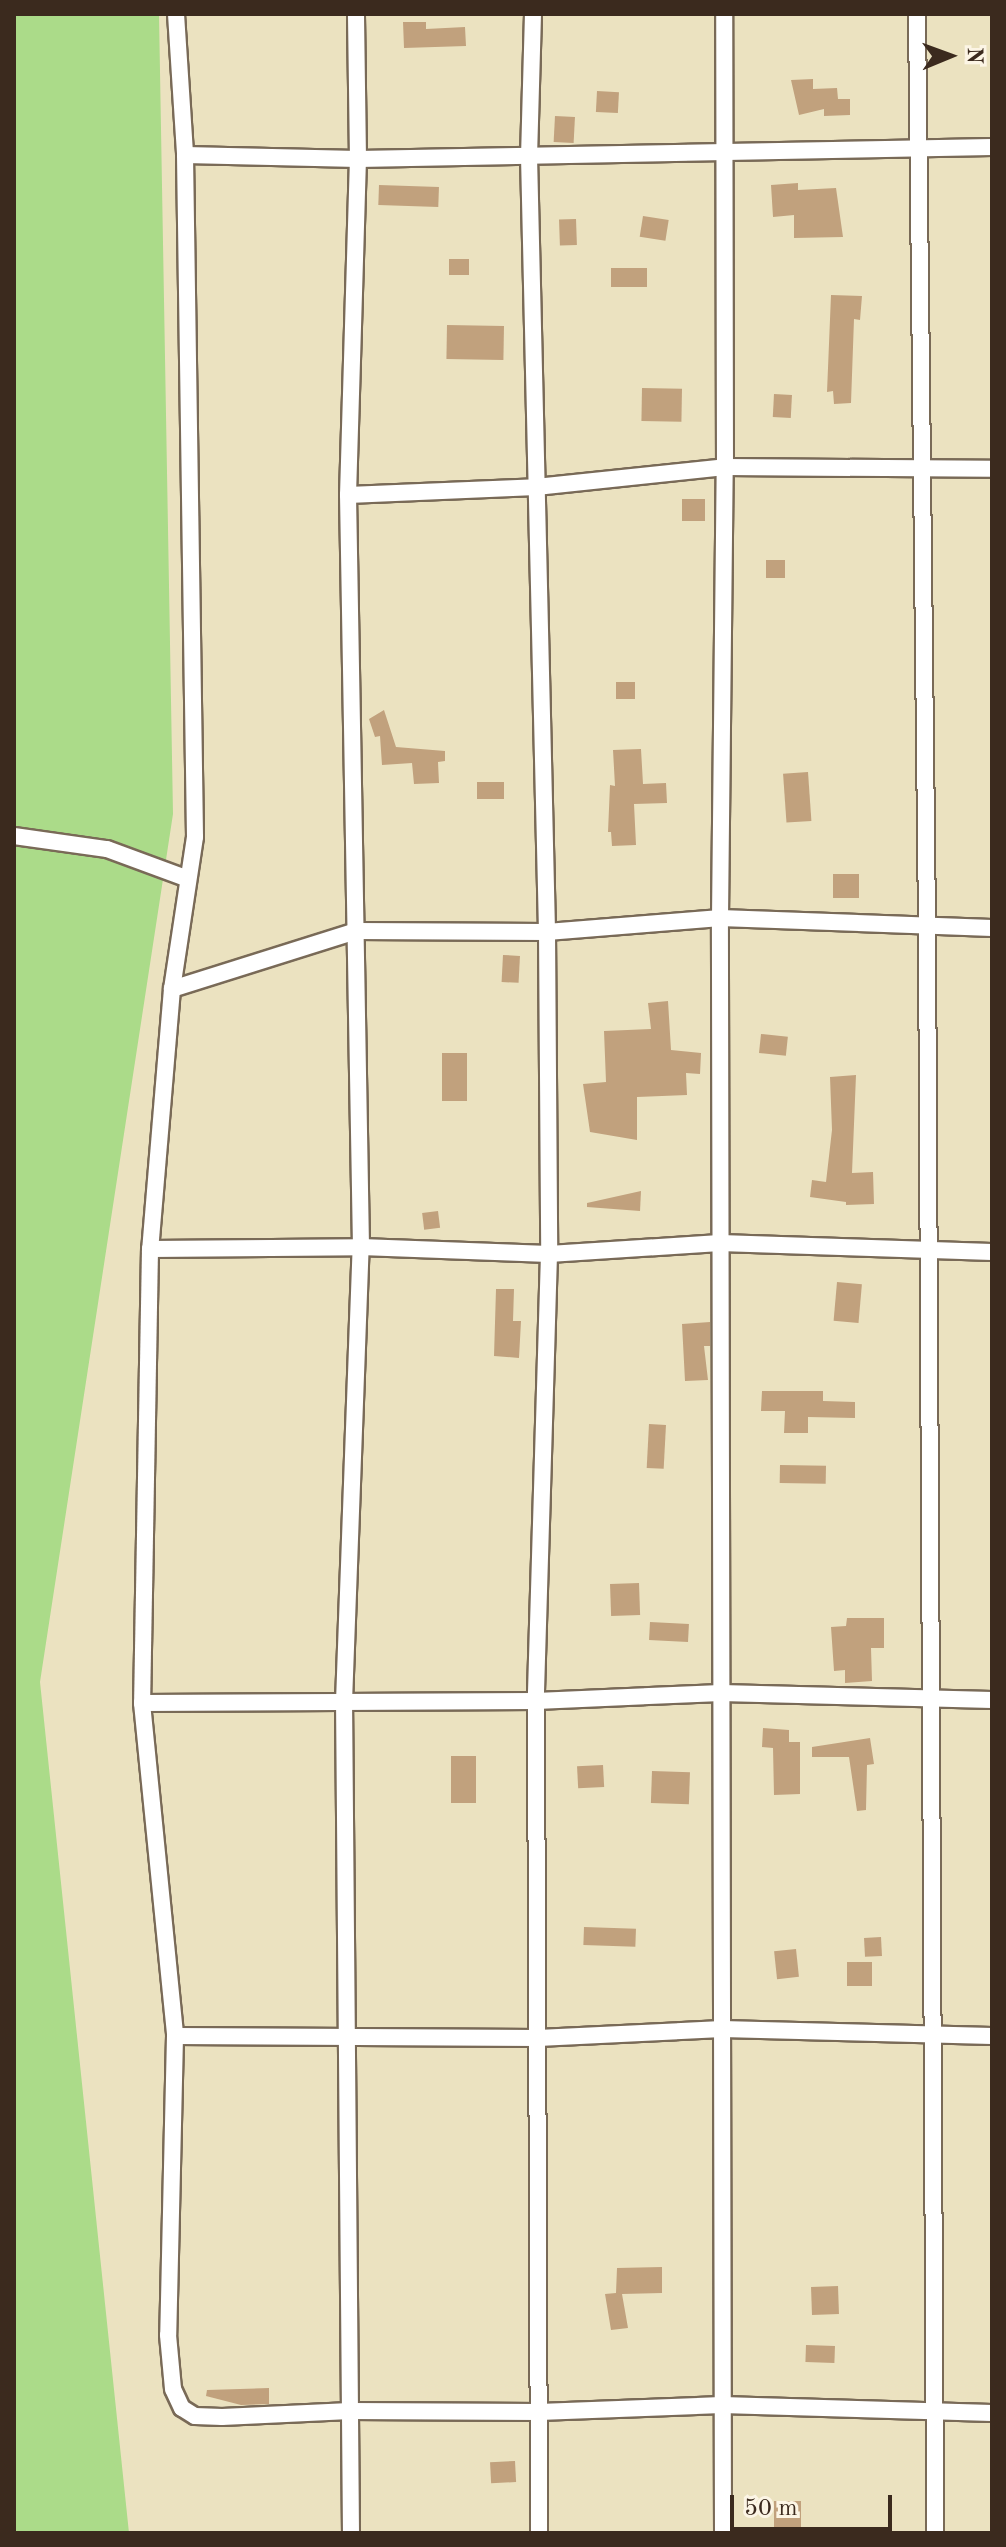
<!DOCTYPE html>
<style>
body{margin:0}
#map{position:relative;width:1006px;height:2547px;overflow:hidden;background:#ebe2c0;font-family:"Old Standard TT",serif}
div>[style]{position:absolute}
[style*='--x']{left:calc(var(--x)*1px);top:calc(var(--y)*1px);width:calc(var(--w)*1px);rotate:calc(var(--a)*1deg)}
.green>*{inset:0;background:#abdb89}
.building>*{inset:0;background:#c1a17d;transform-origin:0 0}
.roads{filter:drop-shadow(2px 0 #796a57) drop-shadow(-2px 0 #796a57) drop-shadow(0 2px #796a57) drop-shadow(0 -2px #796a57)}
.street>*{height:16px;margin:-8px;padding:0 8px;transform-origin:8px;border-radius:8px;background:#fff}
span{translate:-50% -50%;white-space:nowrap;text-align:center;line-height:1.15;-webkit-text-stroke:6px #fcf5e5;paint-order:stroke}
.frame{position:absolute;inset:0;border:16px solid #3b2a1e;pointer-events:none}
.north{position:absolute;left:910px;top:16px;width:80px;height:80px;-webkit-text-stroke:6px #fcf5e5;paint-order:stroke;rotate:89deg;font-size:22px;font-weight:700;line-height:32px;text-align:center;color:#3b2a1e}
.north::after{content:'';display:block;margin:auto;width:28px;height:36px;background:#3b2a1e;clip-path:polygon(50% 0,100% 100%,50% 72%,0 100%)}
.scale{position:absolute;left:730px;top:2495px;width:162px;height:36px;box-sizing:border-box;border:4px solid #3b2a1e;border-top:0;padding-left:10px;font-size:24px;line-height:28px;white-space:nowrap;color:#3b2a1e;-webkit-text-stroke:6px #fcf5e5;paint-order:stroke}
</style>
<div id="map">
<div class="green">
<i style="clip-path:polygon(14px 14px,159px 14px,173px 814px,40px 1682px,129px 2533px,14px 2533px)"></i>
</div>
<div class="building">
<i style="clip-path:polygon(403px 22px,426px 22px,426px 29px,465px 27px,466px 46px,404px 48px)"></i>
<i style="clip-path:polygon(813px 79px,813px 89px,837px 88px,838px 99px,850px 99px,850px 115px,824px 116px,824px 109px,799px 115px,791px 80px)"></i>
<i style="left:597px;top:91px;width:22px;height:21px;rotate:3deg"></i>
<i style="left:555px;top:116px;width:20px;height:26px;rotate:3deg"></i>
<i style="clip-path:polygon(798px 183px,798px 190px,836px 188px,843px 237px,794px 238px,794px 215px,773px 217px,771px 185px)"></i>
<i style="left:379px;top:185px;width:60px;height:20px;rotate:2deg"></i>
<i style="left:643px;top:216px;width:26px;height:21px;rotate:9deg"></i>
<i style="left:576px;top:219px;width:26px;height:17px;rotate:88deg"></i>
<i style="left:449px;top:259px;width:20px;height:16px"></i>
<i style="left:647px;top:268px;width:19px;height:36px;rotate:90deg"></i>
<i style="clip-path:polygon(831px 295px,862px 296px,860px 320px,854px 319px,851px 403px,834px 404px,833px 391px,827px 392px)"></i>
<i style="left:447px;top:325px;width:57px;height:34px;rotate:1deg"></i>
<i style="left:642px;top:388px;width:40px;height:33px;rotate:1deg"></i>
<i style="left:774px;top:394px;width:18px;height:23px;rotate:3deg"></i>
<i style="left:705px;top:499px;width:22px;height:23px;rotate:90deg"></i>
<i style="left:766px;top:560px;width:19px;height:18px"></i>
<i style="left:616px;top:682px;width:19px;height:17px"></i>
<i style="clip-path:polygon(384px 710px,396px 747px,445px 751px,445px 761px,438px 762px,439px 783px,414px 784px,412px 763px,382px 765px,380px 736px,375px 737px,369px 719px)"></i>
<i style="clip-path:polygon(641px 749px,643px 784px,666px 783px,667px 803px,634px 804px,636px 845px,612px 846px,611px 832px,608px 832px,610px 785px,615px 786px,613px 750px)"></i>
<i style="left:808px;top:772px;width:49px;height:25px;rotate:86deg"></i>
<i style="left:477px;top:782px;width:27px;height:17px"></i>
<i style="left:833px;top:874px;width:26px;height:24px"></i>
<i style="left:503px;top:955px;width:17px;height:27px;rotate:3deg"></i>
<i style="clip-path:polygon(668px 1001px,671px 1050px,701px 1053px,700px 1074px,686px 1073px,687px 1095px,637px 1097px,637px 1140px,590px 1132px,583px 1084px,606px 1082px,604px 1031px,651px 1029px,648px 1003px)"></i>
<i style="left:761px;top:1034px;width:27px;height:19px;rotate:6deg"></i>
<i style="left:442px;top:1053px;width:25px;height:48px"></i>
<i style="clip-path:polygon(856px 1075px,852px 1173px,873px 1172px,874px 1204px,846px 1205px,846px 1202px,810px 1197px,812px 1180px,826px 1182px,832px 1130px,830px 1077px)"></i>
<i style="clip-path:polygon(641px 1191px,640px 1211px,587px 1207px,587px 1203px)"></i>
<i style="left:438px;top:1211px;width:17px;height:16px;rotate:83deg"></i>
<i style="left:837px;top:1282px;width:25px;height:39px;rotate:5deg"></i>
<i style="clip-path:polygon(496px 1289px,514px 1289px,513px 1321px,521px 1321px,519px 1358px,494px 1356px)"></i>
<i style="clip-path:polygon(710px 1322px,710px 1346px,704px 1346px,708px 1380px,685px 1381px,682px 1324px)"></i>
<i style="clip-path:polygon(762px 1391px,823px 1391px,823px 1401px,855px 1402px,855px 1418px,808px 1417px,808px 1433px,784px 1433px,785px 1411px,761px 1411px)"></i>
<i style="left:649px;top:1424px;width:17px;height:44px;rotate:3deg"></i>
<i style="left:780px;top:1465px;width:46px;height:18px;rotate:1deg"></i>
<i style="left:639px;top:1583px;width:32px;height:29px;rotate:88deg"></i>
<i style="clip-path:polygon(847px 1618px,884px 1618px,884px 1648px,871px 1648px,872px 1681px,845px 1683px,845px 1670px,834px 1671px,831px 1627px,846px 1626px)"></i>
<i style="left:650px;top:1622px;width:39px;height:18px;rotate:3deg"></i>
<i style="clip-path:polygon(763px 1728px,789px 1730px,789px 1742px,800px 1742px,800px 1794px,774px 1795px,773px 1748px,762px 1747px)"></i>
<i style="clip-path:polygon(870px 1738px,874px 1764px,867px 1765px,866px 1810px,857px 1811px,849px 1757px,812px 1757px,812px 1747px)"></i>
<i style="left:451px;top:1756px;width:25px;height:47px"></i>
<i style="left:603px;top:1765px;width:22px;height:26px;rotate:87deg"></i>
<i style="left:652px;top:1771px;width:38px;height:32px;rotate:2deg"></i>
<i style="left:584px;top:1927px;width:52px;height:18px;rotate:2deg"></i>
<i style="left:881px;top:1937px;width:19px;height:17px;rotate:87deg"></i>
<i style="left:796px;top:1949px;width:28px;height:22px;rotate:84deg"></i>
<i style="left:872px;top:1962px;width:24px;height:25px;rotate:90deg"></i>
<i style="clip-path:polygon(662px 2267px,662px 2293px,622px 2294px,628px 2328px,611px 2330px,605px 2294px,616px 2293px,617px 2268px)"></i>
<i style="left:838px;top:2286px;width:28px;height:27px;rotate:88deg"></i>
<i style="left:806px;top:2345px;width:29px;height:17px;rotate:2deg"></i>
<i style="clip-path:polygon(269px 2388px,269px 2404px,241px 2405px,206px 2396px,207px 2390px)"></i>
<i style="left:515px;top:2461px;width:21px;height:25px;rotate:87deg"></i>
<i style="left:774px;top:2501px;width:27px;height:29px"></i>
</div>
<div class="roads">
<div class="street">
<i style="--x:176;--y:14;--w:141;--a:86.3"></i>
<i style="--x:185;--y:155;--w:682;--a:89.16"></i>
<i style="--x:195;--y:837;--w:154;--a:98.6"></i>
<i style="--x:172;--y:989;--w:261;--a:94.8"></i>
<i style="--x:150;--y:1249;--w:454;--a:91"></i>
<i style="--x:142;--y:1703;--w:335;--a:84.3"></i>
<i style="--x:175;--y:2036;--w:299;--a:91.3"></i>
<i style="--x:168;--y:2335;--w:54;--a:84.7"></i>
<i style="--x:173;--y:2389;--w:21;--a:65"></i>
<i style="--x:182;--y:2408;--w:15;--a:32"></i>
<i style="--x:195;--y:2416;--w:27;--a:2"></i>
<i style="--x:222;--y:2417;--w:128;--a:-2.7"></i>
<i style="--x:350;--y:2411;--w:189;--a:0.3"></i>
<i style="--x:539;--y:2412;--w:183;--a:-2.2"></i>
<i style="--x:722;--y:2405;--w:270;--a:1.7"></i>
<i style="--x:533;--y:14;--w:142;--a:91.6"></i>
<i style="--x:529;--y:156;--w:776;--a:88.67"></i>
<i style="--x:547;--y:932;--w:322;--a:89.6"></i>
<i style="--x:549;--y:1254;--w:447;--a:91.7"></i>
<i style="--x:536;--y:1701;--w:832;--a:89.79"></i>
<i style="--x:917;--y:14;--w:914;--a:89.37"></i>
<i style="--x:927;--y:928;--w:1605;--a:89.71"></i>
<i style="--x:185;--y:155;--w:173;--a:1.3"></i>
<i style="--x:358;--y:159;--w:634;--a:-1.08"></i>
<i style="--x:348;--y:495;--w:188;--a:-2.4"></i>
<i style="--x:536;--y:487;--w:190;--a:-6"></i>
<i style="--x:725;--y:467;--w:267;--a:0.4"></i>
<i style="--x:14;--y:836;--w:94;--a:8"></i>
<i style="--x:107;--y:849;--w:86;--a:20.3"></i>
<i style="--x:172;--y:989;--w:193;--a:-17.5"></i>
<i style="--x:356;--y:931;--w:191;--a:0.3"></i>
<i style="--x:547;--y:932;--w:174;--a:-4.6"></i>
<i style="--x:720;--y:918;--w:272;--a:2.1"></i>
<i style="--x:150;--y:1249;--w:211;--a:-0.5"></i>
<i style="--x:361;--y:1247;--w:188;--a:2.1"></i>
<i style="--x:549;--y:1254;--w:171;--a:-3.7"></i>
<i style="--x:720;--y:1243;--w:272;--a:1.9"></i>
<i style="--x:142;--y:1703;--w:394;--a:-0.3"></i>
<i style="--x:536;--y:1701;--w:185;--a:-2.5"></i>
<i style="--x:721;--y:1693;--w:271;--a:1.5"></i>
<i style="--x:175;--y:2036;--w:363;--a:0.3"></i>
<i style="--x:538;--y:2038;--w:184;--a:-2.8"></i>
<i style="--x:722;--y:2029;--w:270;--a:1.5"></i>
<i style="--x:351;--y:2533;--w:831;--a:-90.48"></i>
<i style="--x:344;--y:1702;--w:455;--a:-87.9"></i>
<i style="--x:361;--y:1247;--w:752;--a:-90.99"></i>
<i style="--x:348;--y:495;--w:336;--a:-88.3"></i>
<i style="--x:358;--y:159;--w:145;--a:-90.8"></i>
<i style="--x:723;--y:2533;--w:1615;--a:-90.11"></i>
<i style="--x:720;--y:918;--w:451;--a:-89.4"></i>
<i style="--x:725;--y:467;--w:453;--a:-90.1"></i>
</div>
</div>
<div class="frame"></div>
<div class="north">N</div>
<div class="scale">50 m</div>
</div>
